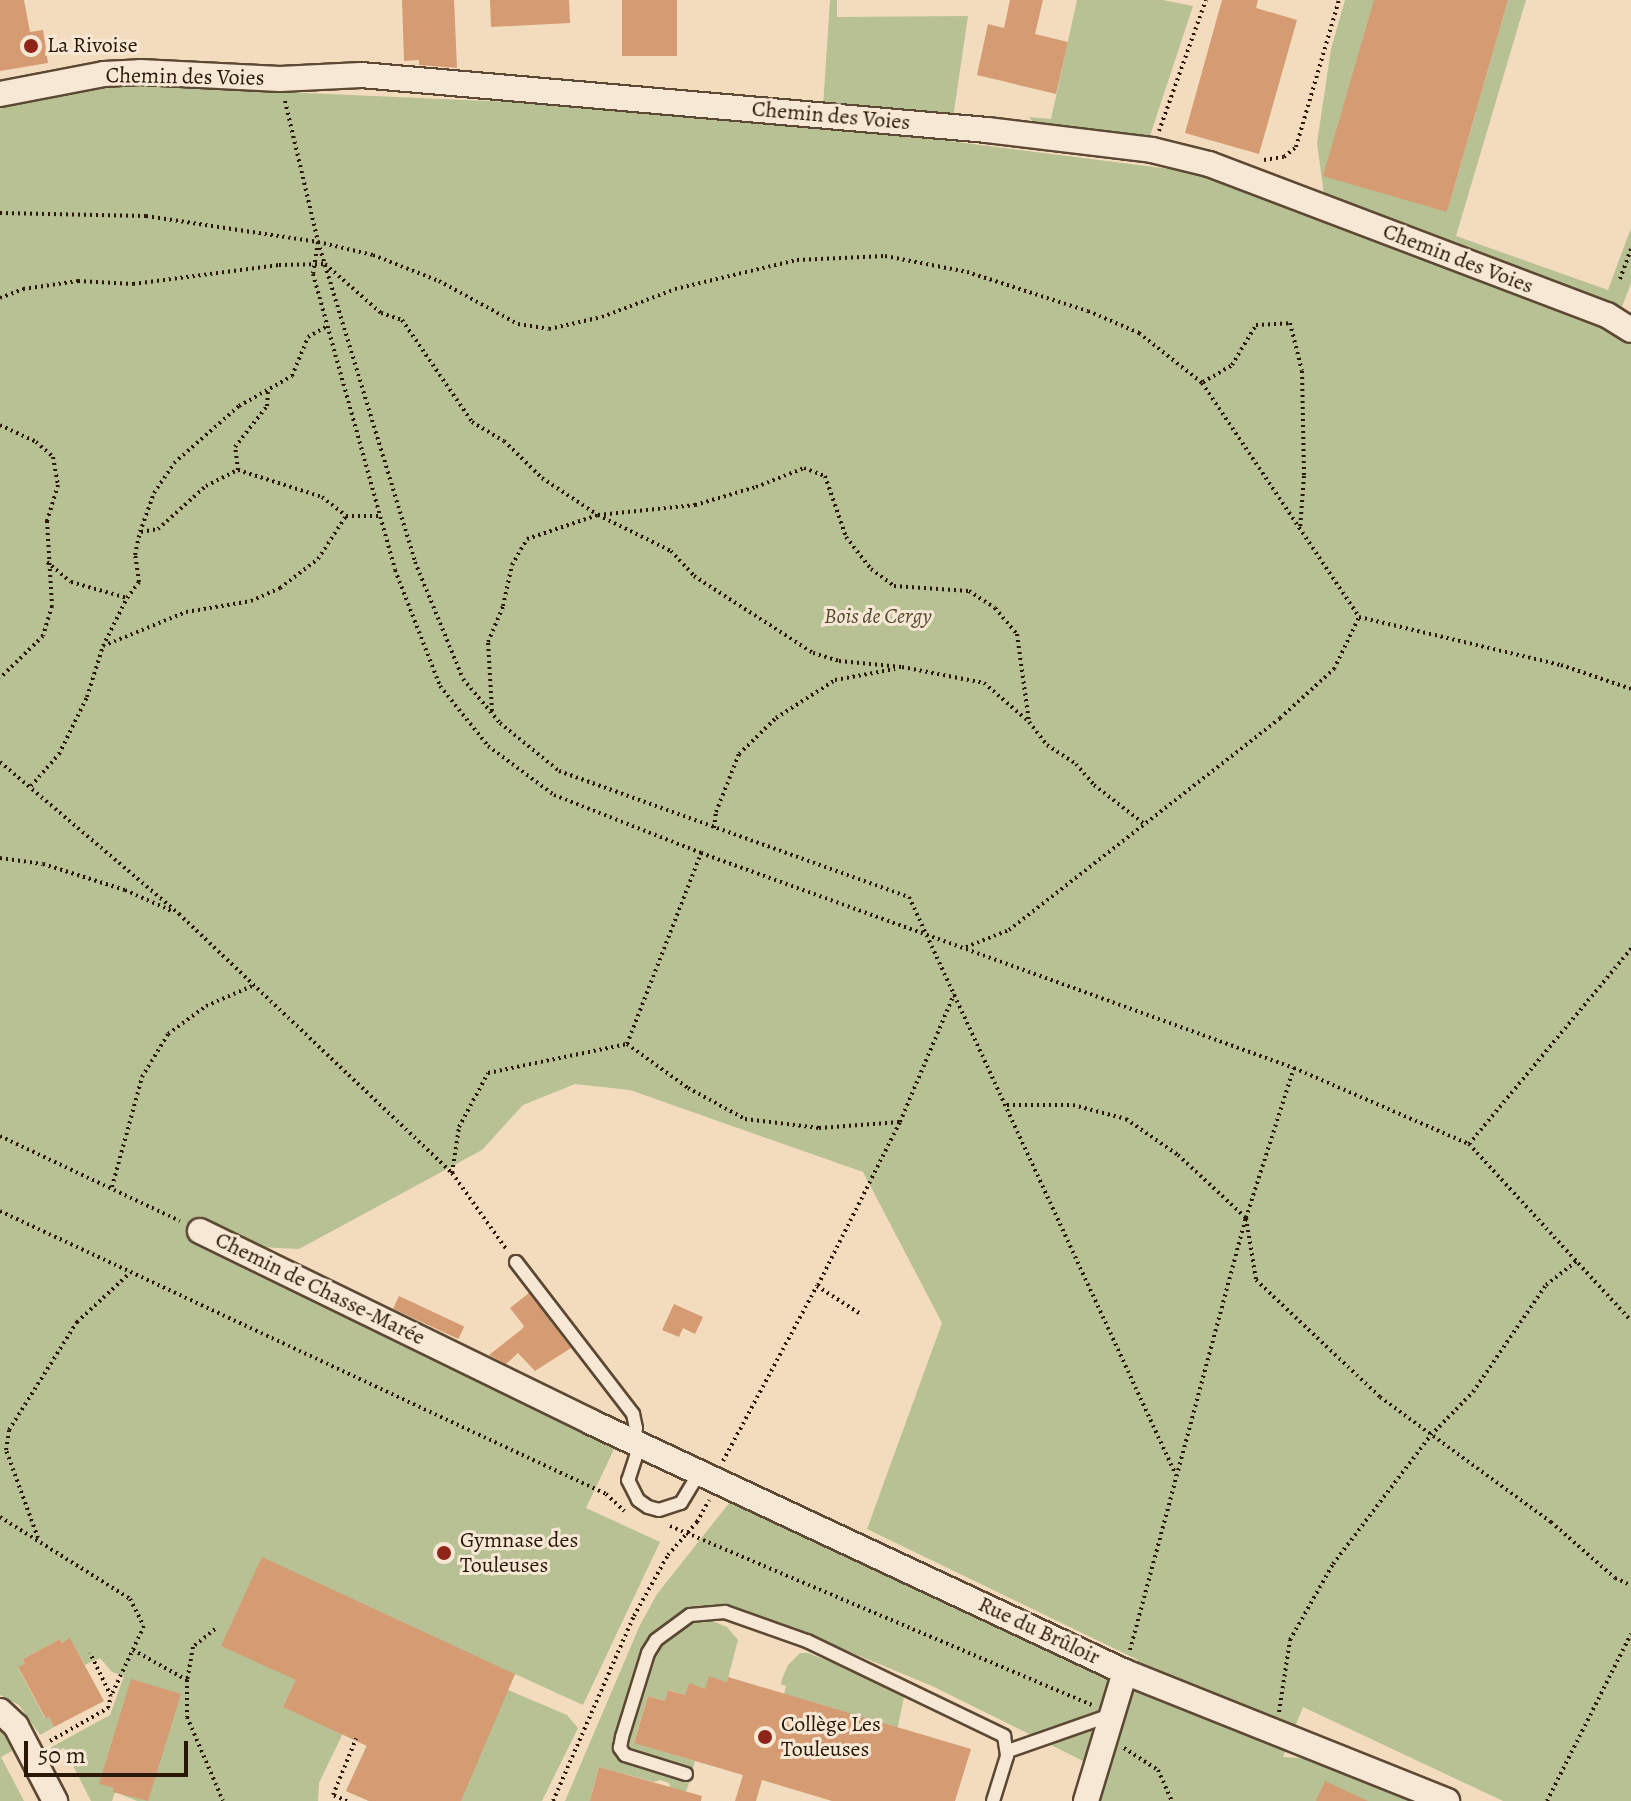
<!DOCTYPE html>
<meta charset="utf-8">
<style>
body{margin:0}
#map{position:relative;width:1631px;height:1801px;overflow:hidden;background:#f3dcbe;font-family:Alegreya,serif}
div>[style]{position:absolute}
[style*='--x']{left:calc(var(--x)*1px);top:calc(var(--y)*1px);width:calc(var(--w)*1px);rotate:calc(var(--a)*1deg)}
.green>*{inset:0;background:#b8c194}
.building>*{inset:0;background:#d59b73;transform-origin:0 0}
.path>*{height:4px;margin-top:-2px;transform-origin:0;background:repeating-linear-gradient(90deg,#2a1705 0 2px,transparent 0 6px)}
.roads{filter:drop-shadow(2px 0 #5c4833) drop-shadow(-2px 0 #5c4833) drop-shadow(0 2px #5c4833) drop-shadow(0 -2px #5c4833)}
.lane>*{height:12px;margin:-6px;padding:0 6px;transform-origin:6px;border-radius:6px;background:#f7e8d5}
.street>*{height:24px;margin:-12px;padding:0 12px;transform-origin:12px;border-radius:12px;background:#f7e8d5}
.dots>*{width:22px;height:22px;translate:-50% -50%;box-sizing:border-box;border:4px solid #f7e8d5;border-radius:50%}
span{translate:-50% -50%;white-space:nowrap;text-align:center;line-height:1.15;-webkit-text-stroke:6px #f7e8d5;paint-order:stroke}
.poi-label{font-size:22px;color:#2a1705}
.left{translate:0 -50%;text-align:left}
.street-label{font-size:22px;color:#2a1705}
.park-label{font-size:22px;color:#554a30;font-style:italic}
.scale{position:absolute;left:24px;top:1741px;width:164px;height:36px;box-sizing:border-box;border:4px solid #2a1705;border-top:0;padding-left:10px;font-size:24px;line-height:28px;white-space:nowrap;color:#2a1705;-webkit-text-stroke:6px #f7e8d5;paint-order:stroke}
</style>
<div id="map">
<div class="green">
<i style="clip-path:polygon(830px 0,837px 0,837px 17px,968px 16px,953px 118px,823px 107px)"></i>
<i style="clip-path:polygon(1077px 0,1163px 0,1193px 6px,1147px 145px,1039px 129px,1029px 117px,1051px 119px)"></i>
<i style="clip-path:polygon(1345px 0,1374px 0,1447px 212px,1508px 0,1526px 0,1456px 236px,1608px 290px,1631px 228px,1631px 283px,1622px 307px,1631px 315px,1631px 322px,1325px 202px,1317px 143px,1331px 49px)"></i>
<i style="clip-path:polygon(127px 85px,710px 111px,1194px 172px,1593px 308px,1631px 340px,1631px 1801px,1503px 1801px,1303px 1707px,1283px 1757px,1332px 1760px,1426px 1801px,1095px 1801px,1103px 1771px,1027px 1733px,932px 1686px,778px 1622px,731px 1608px,706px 1607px,688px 1611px,669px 1621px,646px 1643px,613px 1743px,613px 1751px,620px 1760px,690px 1780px,686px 1792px,670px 1788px,669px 1783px,660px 1780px,654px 1782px,599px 1767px,590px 1801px,565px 1801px,640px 1625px,657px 1594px,730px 1502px,1129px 1685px,1138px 1660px,867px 1529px,942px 1323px,863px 1172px,630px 1090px,575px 1084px,523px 1105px,482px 1150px,299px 1249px,258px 1247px,198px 1217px,187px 1235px,617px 1443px,586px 1508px,660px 1542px,583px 1705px,515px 1674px,508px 1690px,567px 1715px,578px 1728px,542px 1801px,369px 1801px,346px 1791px,370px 1738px,346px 1727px,319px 1783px,318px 1801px,137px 1801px,115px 1792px,112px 1801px,91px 1801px,64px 1748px,51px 1754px,48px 1749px,110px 1715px,124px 1676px,112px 1672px,100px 1658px,85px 1665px,70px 1639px,62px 1643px,60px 1639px,23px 1659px,25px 1664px,18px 1668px,45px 1718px,49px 1717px,54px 1727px,40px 1735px,19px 1705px,0 1695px,0 106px)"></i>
<i style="clip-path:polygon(708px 1619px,727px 1627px,738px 1640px,727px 1682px,710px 1677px,705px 1689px,689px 1684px,685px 1695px,669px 1690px,665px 1701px,648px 1696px,634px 1742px,695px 1761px,693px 1768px,627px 1749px,637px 1703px,661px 1643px,680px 1628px)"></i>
<i style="clip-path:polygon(800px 1653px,808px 1653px,861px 1674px,895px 1689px,904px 1697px,893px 1750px,896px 1727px,784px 1694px,786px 1686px,781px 1684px,782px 1679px,788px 1665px)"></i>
<i style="clip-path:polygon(0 1723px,16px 1749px,1px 1757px,24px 1801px,0 1801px)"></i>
</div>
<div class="building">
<i style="clip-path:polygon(0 0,24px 0,30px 32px,43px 30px,48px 63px,0 71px)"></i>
<i style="clip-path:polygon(402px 0,454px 0,457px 68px,419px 65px,419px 60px,404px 61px)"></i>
<i style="clip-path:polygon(490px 0,569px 0,570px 23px,491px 27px)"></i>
<i style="left:622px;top:0;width:55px;height:56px"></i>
<i style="clip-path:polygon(1010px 0,1043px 0,1035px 34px,1068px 42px,1056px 94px,977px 75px,988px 24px,1004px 28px)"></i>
<i style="clip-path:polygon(1222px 0,1258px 0,1256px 8px,1297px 20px,1259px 154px,1185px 133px)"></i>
<i style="clip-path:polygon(1374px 0,1508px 0,1447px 212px,1323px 176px)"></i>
<i style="clip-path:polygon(529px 1293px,571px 1348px,535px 1371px,518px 1353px,506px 1364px,489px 1355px,522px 1329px,524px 1326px,510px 1308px)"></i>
<i style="left:399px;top:1296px;width:72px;height:14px;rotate:25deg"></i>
<i style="clip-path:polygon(674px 1304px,703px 1317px,695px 1334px,683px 1328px,679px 1337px,662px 1330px)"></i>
<i style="clip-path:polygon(262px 1557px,515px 1674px,461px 1801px,369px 1801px,346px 1791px,367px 1746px,283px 1707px,296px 1680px,221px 1646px)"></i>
<i style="clip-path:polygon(70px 1638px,104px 1701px,54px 1727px,49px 1717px,46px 1719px,18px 1667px,25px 1664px,23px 1659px,60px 1639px,62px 1643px)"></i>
<i style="clip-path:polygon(709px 1676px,727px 1682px,728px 1677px,971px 1749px,955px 1801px,832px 1801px,762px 1780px,756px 1801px,735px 1801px,743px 1775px,634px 1743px,648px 1696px,665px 1701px,668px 1690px,685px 1695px,689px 1683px,705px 1689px)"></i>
<i style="clip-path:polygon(131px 1679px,181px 1694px,148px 1801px,113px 1792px,114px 1788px,99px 1784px)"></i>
<i style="clip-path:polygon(599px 1767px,702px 1796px,701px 1801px,590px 1801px)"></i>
<i style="clip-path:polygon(1325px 1781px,1368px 1801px,1316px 1801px)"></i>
</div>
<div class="path">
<i style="--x:285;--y:101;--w:145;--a:76.8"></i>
<i style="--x:318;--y:242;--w:334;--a:73.1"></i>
<i style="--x:415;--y:562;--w:126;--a:67.7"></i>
<i style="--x:463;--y:679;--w:57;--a:49.9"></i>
<i style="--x:500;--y:723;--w:76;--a:39.1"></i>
<i style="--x:559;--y:771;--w:372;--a:19.8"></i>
<i style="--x:909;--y:897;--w:637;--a:65.21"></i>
<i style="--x:1159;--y:131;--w:139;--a:-70.3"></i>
<i style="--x:1264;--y:160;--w:20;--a:-9"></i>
<i style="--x:1284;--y:157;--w:16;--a:-40"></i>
<i style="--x:1296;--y:147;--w:153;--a:-73.7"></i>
<i style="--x:0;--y:213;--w:146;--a:1.2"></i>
<i style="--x:146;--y:216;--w:174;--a:8.6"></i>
<i style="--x:318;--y:242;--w:57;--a:13.3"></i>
<i style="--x:373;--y:255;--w:71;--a:21.5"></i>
<i style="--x:439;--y:281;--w:90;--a:28.6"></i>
<i style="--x:518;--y:324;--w:31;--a:9"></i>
<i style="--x:549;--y:329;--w:54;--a:-12.8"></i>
<i style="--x:602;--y:317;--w:78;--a:-21"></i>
<i style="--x:675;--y:289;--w:125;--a:-13.4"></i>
<i style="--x:797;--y:260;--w:88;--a:-2.6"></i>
<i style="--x:885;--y:256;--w:84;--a:11"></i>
<i style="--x:967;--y:272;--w:127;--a:17.9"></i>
<i style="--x:1088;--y:311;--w:56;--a:23.3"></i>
<i style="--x:1139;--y:333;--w:80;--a:38.4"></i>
<i style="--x:1202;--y:383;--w:282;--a:56.1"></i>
<i style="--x:1359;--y:617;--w:208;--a:13.4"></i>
<i style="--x:1561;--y:665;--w:74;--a:18.9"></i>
<i style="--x:318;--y:242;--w:32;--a:99"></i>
<i style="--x:313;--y:274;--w:307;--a:74.5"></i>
<i style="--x:395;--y:570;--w:124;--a:68.8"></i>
<i style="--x:440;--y:686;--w:77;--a:51.3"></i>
<i style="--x:488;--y:746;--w:82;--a:36.6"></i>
<i style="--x:554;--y:795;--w:158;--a:21.5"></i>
<i style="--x:701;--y:853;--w:631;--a:19.93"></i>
<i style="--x:1294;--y:1068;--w:191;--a:23.5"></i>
<i style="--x:1469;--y:1144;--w:240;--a:47.5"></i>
<i style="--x:1620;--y:279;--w:32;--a:-70"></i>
<i style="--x:0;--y:298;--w:25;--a:-21"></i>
<i style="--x:23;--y:289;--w:56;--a:-8.3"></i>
<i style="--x:78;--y:281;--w:55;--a:3.1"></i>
<i style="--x:133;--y:284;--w:147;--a:-7.4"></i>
<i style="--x:279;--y:265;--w:46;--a:-1.2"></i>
<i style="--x:325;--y:264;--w:74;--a:41.2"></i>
<i style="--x:381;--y:313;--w:22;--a:18"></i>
<i style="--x:402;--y:320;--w:124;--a:55.5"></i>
<i style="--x:472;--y:422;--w:37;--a:31"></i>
<i style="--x:504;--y:441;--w:53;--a:44.2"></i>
<i style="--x:542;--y:478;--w:67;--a:33.5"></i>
<i style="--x:598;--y:515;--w:98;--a:-5.9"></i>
<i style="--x:695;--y:505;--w:64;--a:-16.4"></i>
<i style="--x:756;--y:487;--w:52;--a:-21.6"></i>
<i style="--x:804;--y:468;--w:22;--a:21"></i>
<i style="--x:825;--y:476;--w:65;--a:71"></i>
<i style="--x:846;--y:537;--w:41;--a:52"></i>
<i style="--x:871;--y:569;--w:29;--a:36"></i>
<i style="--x:894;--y:586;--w:75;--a:3.8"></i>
<i style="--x:969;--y:591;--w:31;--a:33"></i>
<i style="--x:995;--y:608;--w:34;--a:50"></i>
<i style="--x:1017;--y:634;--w:89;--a:82.2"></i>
<i style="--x:1029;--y:722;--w:29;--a:52"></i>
<i style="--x:1047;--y:745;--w:35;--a:33"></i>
<i style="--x:1076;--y:764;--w:28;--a:49"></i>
<i style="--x:1094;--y:785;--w:62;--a:37.8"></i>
<i style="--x:1203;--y:382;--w:34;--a:-30"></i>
<i style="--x:1232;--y:365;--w:47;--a:-59"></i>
<i style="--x:1256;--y:325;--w:34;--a:-3"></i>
<i style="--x:1290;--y:323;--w:49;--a:76"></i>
<i style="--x:1302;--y:371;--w:105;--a:88.9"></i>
<i style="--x:1304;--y:476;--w:53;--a:94.3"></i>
<i style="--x:0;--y:425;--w:40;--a:25"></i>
<i style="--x:36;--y:442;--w:23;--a:41"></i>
<i style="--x:53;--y:457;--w:28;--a:80"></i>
<i style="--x:58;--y:485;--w:38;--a:107"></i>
<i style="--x:47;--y:521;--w:85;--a:86.6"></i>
<i style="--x:52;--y:606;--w:31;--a:107"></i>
<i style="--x:43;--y:636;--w:60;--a:135.7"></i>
<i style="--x:238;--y:470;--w:23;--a:-97"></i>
<i style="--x:235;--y:447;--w:52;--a:-52"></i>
<i style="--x:267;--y:406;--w:14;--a:-86"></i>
<i style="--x:141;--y:532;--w:17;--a:-10"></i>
<i style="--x:158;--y:529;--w:64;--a:-41.9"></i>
<i style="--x:206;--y:486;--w:36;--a:-27"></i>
<i style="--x:238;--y:470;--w:88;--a:17.8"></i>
<i style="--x:322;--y:497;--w:31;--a:38"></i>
<i style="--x:346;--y:516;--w:34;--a:0"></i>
<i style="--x:47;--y:562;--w:31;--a:40"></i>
<i style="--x:71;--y:582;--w:58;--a:15.9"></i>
<i style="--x:127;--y:598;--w:20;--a:-53"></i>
<i style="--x:139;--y:582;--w:27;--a:-98"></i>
<i style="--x:135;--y:555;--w:24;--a:-78"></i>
<i style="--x:140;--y:532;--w:41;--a:-70.3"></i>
<i style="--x:154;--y:493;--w:36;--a:-56"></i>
<i style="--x:174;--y:463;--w:86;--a:-41.2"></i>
<i style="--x:239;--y:406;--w:61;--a:-29.5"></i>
<i style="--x:292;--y:376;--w:42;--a:-67.7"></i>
<i style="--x:308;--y:337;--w:22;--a:-30"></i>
<i style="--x:103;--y:646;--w:54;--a:-63.4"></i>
<i style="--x:492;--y:711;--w:69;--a:-93.3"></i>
<i style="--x:488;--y:642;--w:39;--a:-67"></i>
<i style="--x:503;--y:606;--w:42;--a:-77.6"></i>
<i style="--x:512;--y:565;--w:30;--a:-60"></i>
<i style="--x:527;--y:539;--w:75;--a:-18.7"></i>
<i style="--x:598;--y:515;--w:81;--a:26.3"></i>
<i style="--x:671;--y:551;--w:34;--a:47"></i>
<i style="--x:694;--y:576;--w:142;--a:32.9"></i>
<i style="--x:813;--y:653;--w:27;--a:17"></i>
<i style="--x:839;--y:661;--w:63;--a:5.4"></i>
<i style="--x:902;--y:667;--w:84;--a:11"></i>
<i style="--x:984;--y:683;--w:57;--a:40.7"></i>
<i style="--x:0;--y:762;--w:235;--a:40.3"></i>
<i style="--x:179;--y:914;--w:376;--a:43.5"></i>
<i style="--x:452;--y:1173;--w:95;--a:54.5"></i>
<i style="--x:31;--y:786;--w:43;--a:-48.8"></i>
<i style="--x:59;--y:754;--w:64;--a:-63.8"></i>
<i style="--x:87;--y:697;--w:53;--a:-72.6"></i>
<i style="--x:103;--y:646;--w:90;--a:-22.3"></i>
<i style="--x:186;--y:612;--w:66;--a:-9.6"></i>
<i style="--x:251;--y:601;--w:32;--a:-24"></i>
<i style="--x:280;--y:588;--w:48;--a:-37.3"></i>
<i style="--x:318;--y:559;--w:51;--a:-56.9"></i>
<i style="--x:714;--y:828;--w:16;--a:-83"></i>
<i style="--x:716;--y:812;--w:62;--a:-68.4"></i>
<i style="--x:739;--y:754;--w:52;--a:-44.2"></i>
<i style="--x:776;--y:718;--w:70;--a:-32.8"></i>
<i style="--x:835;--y:680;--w:61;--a:-10.4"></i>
<i style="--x:0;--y:858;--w:43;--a:7.9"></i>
<i style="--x:43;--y:864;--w:86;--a:17.6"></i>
<i style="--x:125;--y:890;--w:51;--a:24.1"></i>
<i style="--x:966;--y:947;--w:46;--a:-21.6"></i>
<i style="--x:1009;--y:930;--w:344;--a:-38"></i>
<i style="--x:1280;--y:718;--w:73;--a:-42.2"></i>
<i style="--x:1334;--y:669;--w:58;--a:-64.3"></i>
<i style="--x:627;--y:1044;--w:75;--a:35.8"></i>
<i style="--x:688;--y:1088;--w:65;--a:28.5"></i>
<i style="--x:745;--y:1119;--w:75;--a:6.9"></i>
<i style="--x:819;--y:1128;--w:81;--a:-4.2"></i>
<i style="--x:1007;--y:1105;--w:66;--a:0"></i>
<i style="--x:1073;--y:1105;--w:55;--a:14.8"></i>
<i style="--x:1126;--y:1119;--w:63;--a:34.7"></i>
<i style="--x:1178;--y:1155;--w:93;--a:42.8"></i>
<i style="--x:1246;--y:1218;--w:63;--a:80.8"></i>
<i style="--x:1256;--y:1280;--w:170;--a:43.3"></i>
<i style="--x:1380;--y:1397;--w:212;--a:36.2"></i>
<i style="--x:1551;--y:1522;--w:85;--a:41.2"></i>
<i style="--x:1615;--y:1578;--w:17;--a:24"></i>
<i style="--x:0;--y:1136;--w:199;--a:25.3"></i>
<i style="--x:1469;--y:1144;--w:254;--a:-50.3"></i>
<i style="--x:452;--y:1173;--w:47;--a:-81.3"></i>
<i style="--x:459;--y:1127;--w:61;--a:-61.8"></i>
<i style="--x:488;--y:1073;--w:142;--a:-11.8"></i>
<i style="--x:627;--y:1044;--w:205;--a:-68.8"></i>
<i style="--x:112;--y:1187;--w:114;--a:-74.7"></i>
<i style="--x:142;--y:1077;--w:50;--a:-58.8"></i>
<i style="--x:168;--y:1034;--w:47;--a:-36.4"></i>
<i style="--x:206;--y:1006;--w:50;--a:-23.5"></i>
<i style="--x:0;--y:1211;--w:669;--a:25.03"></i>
<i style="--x:606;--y:1494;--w:25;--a:43"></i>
<i style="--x:818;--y:1285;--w:182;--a:-63.3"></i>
<i style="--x:900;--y:1122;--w:139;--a:-67.1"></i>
<i style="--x:723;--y:1461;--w:199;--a:-61.8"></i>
<i style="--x:817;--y:1286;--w:54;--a:32.8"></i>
<i style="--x:0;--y:1517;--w:154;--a:32.2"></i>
<i style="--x:130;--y:1599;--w:30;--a:63"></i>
<i style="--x:144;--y:1626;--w:77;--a:115.2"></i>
<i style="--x:670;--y:1526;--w:458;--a:23"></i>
<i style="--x:38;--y:1538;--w:94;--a:-110"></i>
<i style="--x:6;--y:1450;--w:20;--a:-81"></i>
<i style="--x:9;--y:1430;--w:128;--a:-57.8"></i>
<i style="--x:77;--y:1322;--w:72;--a:-42.8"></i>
<i style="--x:215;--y:1629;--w:28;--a:141"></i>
<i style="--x:193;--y:1647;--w:34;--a:100"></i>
<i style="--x:187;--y:1680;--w:37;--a:90"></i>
<i style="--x:187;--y:1717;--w:91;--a:66.8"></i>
<i style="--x:133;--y:1650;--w:62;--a:29.1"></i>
<i style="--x:1130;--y:1650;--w:447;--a:-75"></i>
<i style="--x:1246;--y:1218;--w:157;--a:-72.3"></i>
<i style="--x:1279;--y:1712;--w:73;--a:-81.3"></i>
<i style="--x:1290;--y:1640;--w:87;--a:-60.5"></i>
<i style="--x:1333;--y:1564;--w:162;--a:-52.8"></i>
<i style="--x:1431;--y:1435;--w:60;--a:-45.7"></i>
<i style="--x:1473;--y:1392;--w:130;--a:-55.7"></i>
<i style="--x:1546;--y:1285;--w:39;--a:-38"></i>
<i style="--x:50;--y:1741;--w:67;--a:-29.6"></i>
<i style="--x:108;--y:1708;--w:12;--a:-76"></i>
<i style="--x:111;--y:1696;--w:48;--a:-116"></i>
<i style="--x:1124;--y:1748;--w:40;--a:32.9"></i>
<i style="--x:1158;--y:1770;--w:34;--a:66"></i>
<i style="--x:347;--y:1801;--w:15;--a:-157"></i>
<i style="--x:333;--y:1795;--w:61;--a:-67.7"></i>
<i style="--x:553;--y:1801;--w:202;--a:-66.4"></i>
<i style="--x:634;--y:1616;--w:70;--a:-60.9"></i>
<i style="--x:668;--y:1555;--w:44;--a:-48.7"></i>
<i style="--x:697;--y:1522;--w:25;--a:-61"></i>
<i style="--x:1547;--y:1801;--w:187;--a:-63.3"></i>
</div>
<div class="roads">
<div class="lane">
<i style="--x:516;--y:1262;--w:192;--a:52.4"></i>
<i style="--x:633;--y:1414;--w:14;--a:78"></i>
<i style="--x:636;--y:1428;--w:13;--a:99"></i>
<i style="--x:640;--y:1444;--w:38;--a:108"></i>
<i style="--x:628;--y:1480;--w:22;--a:63"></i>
<i style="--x:638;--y:1500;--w:12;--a:35"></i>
<i style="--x:648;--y:1507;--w:11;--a:15"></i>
<i style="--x:659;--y:1510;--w:23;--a:-18"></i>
<i style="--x:681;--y:1503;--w:37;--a:-59"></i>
<i style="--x:1008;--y:1751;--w:109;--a:-19.3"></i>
<i style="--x:686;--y:1774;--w:64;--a:-162.7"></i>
<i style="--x:625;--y:1755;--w:9;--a:-126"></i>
<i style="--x:620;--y:1748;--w:11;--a:-80"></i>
<i style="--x:622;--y:1737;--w:88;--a:-72.8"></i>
<i style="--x:648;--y:1653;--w:15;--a:-58"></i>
<i style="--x:656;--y:1640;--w:42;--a:-36.3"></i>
<i style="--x:690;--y:1615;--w:35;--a:-5"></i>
<i style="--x:725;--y:1612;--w:87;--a:19.5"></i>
<i style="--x:807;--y:1641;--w:219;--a:25.7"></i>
<i style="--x:1004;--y:1736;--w:20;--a:81"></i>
<i style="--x:1007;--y:1756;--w:47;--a:107.3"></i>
</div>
<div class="street">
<i style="--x:0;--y:94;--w:106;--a:-10.9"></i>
<i style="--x:104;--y:74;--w:36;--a:-3"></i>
<i style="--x:140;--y:72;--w:140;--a:2.9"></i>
<i style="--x:280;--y:79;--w:81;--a:-2.8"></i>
<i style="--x:361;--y:75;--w:628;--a:5.02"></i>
<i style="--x:987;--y:130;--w:166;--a:6.9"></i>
<i style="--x:1152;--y:150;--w:59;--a:13.8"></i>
<i style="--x:1209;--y:164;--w:426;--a:20.8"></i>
<i style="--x:1607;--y:315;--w:28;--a:32"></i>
<i style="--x:200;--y:1231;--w:435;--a:26"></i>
<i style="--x:591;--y:1422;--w:590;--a:25.09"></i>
<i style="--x:1125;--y:1672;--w:347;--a:21.8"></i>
<i style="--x:0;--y:1711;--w:22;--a:43"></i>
<i style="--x:16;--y:1726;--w:85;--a:62.5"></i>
<i style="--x:1086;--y:1801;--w:135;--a:-73.2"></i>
</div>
</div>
<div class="dots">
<i style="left:31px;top:46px;background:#8f2418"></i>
<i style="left:444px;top:1553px;background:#8f2418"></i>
<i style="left:765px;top:1737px;background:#8f2418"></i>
</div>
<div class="poi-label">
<span class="left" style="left:47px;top:46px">La Rivoise</span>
<span class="left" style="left:460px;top:1553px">Gymnase des<br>Touleuses</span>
<span class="left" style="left:781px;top:1737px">Collège Les<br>Touleuses</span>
</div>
<div class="street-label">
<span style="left:185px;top:77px;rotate:1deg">Chemin des Voies</span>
<span style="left:831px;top:116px;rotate:5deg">Chemin des Voies</span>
<span style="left:1458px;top:259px;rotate:21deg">Chemin des Voies</span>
<span style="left:320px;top:1289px;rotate:26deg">Chemin de Chasse-Marée</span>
<span style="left:1039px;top:1631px;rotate:25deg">Rue du Brûloir</span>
</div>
<div class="park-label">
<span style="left:878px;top:617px">Bois de Cergy</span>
</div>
<div class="scale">50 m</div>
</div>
